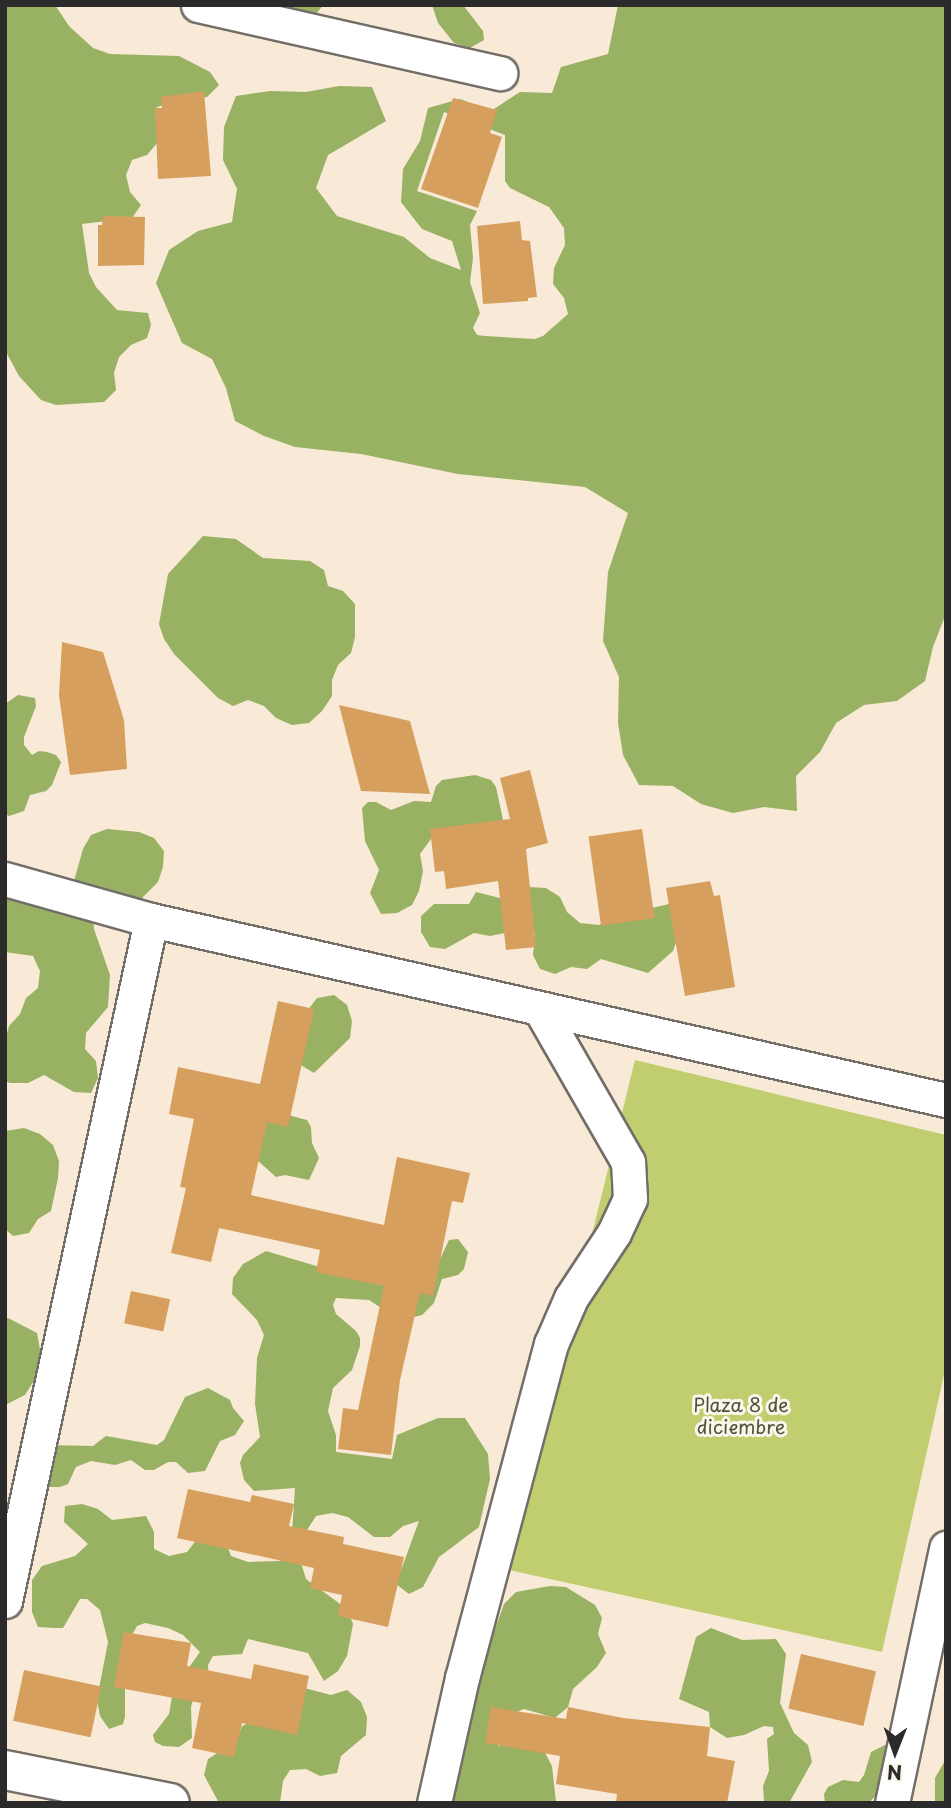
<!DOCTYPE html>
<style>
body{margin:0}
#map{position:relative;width:951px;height:1808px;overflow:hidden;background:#f8ead7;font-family:"Playpen Sans",sans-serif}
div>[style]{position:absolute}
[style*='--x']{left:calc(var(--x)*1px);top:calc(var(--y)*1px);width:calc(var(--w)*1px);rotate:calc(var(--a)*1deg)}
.green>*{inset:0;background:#c1ce70}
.forest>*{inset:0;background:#98b162}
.building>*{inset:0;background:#d79f5d;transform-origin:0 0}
.roads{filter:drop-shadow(2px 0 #736e67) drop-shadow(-2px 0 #736e67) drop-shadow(0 2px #736e67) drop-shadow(0 -2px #736e67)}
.minor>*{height:33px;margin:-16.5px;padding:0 16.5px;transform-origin:16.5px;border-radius:16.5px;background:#fff}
.secondary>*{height:38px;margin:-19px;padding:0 19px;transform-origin:19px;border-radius:19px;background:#fff}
span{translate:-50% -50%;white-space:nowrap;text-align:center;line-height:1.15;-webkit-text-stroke:6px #fbf7ec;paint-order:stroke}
.park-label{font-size:19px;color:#50543c}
.frame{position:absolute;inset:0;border:7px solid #2b2b2b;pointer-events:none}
.north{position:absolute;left:860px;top:1717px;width:70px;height:70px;-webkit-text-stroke:5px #fbf7ec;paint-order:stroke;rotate:181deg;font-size:19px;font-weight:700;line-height:28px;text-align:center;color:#2b2b2b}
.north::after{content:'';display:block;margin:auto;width:24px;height:32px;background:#2b2b2b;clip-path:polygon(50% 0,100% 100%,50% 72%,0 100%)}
</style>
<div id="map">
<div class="green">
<i style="clip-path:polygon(635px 1060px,946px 1135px,946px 1366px,882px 1652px,509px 1570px)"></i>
</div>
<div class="forest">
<i style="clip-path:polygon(5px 5px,55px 5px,69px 26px,93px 48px,110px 54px,179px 56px,210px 72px,219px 85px,207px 97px,174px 101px,155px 108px,158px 142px,147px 155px,132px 160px,126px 175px,130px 192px,141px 205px,132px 218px,82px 224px,89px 273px,96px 287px,117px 310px,148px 313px,151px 325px,147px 338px,131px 345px,119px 357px,114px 373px,116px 390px,104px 402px,56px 405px,41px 400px,19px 376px,5px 350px)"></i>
<i style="clip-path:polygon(251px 5px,323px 5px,314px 17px)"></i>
<i style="clip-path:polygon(432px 5px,463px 5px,483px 31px,484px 40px,470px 48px,454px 43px,438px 23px)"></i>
<i style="clip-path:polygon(evenodd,618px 5px,946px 5px,945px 616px,933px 647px,925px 681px,897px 701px,864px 705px,836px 723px,820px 752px,796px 776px,797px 811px,764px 807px,733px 813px,701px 804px,673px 786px,639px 785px,623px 755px,618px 723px,619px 677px,603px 641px,608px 572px,628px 513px,585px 487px,458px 474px,361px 454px,295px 447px,264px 436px,235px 421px,226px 388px,212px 359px,182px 343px,156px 283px,169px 250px,198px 231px,232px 222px,237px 189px,223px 160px,224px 127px,236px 96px,270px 91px,306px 92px,339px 86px,372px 87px,386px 121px,328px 155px,316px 188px,337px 216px,404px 237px,430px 258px,461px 270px,452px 241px,422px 229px,401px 202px,403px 169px,420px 141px,428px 108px,460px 99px,491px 111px,520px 92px,552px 93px,561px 67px,608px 54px,618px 5px,444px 112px,505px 135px,505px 181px,510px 188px,549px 207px,564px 228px,565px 245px,554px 268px,553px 284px,564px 298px,568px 314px,543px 336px,535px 339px,485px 336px,477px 335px,473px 328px,480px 313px,470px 282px,473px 258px,470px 225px,477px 211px,417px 191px,444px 112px)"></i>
<i style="clip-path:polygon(203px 536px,236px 539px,263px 558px,310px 561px,324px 570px,328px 586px,343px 591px,355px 604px,355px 637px,351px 653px,338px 665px,332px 680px,332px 696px,322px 711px,309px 723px,292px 725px,276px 718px,264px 706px,248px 700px,233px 706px,218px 698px,174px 654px,164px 639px,159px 624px,168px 574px)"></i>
<i style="clip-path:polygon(18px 695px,35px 698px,36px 706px,24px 737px,24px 745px,32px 755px,39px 751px,47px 752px,56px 755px,61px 762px,52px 785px,46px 791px,30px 795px,24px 811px,9px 816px,5px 814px,5px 704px)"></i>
<i style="clip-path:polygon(475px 775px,491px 780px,496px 787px,503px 820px,499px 828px,439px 828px,420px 854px,423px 871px,419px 891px,412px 905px,397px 913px,381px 914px,370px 893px,379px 870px,365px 841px,362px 808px,368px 802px,376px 802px,391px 810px,414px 801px,431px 802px,436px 786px,442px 780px)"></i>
<i style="clip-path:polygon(107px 829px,139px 832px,154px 838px,164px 851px,163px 867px,158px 882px,133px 907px,93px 913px,94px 929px,110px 975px,108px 1007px,86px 1033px,85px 1049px,96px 1061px,98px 1078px,91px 1093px,74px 1092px,44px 1075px,28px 1083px,10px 1083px,5px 1081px,5px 1041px,9px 1026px,20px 1014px,26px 998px,38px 988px,40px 971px,33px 956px,5px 952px,5px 888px,60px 888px,74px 881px,83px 849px,91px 835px)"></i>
<i style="clip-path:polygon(528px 887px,546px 888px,560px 897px,567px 912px,580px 923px,599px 925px,614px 917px,669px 904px,678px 936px,673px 951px,648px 973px,601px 959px,587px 969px,571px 967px,555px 974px,540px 969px,533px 955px,535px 937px)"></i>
<i style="clip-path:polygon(476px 892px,508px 900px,505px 933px,490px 936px,474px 933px,445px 949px,430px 947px,421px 932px,421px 916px,434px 904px,469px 904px)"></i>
<i style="clip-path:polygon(334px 995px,347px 1005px,352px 1021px,350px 1038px,314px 1073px,299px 1064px,307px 1011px,317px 998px)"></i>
<i style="clip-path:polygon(284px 1114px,307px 1120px,311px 1127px,312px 1143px,319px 1158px,309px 1180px,285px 1175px,276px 1177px,257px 1160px,252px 1123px)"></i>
<i style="clip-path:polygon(24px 1128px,40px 1134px,53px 1145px,59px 1161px,58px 1178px,51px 1211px,38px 1219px,29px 1233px,13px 1236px,5px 1229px,5px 1131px)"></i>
<i style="clip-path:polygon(458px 1239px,468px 1252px,464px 1269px,458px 1275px,442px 1279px,434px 1303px,422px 1315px,414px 1317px,389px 1313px,369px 1300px,336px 1298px,333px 1305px,336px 1314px,356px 1331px,360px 1338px,360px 1346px,352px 1370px,333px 1388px,328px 1411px,336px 1435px,336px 1452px,392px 1459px,397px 1435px,438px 1418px,465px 1418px,488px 1454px,490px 1479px,479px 1527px,439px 1557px,423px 1587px,409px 1594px,396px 1584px,419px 1521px,403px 1526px,390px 1537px,374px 1537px,348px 1517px,332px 1513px,316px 1516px,307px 1530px,301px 1563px,306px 1579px,347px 1609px,353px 1624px,347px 1656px,338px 1671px,324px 1681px,308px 1653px,248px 1639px,242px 1654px,213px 1656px,208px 1665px,209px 1681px,195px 1692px,191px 1707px,192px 1738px,179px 1747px,163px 1746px,155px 1742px,153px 1735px,169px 1714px,176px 1674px,190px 1666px,200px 1652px,183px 1635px,168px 1628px,145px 1623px,137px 1626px,133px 1633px,125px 1675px,125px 1717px,123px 1724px,109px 1729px,100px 1716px,97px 1699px,108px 1642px,100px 1610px,87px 1599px,80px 1599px,63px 1628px,55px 1628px,38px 1627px,32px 1612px,32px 1580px,42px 1566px,75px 1556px,88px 1544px,64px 1522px,65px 1506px,82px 1504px,98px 1509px,112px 1520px,146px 1516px,154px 1532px,154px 1549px,169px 1556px,187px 1552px,198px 1538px,225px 1540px,231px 1556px,248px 1562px,281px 1561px,291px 1547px,295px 1488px,254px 1491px,244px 1480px,240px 1463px,243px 1455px,260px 1437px,255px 1404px,257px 1358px,264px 1335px,257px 1320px,232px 1294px,233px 1278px,243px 1264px,266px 1251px,323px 1268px,435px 1270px,449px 1240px)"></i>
<i style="clip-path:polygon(8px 1318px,37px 1333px,43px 1366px,25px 1395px,5px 1405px,5px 1320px)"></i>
<i style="clip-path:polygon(208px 1388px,230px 1400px,233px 1408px,244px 1421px,235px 1435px,220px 1441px,205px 1471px,188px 1473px,176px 1462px,168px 1462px,154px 1470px,145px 1470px,131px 1460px,115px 1465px,91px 1461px,76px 1467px,68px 1484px,60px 1487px,35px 1487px,49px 1445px,93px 1446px,106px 1436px,157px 1445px,164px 1440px,185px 1397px)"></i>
<i style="clip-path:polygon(550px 1586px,566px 1587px,595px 1605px,602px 1618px,598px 1634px,606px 1653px,597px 1667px,573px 1689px,568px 1707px,555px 1718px,524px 1709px,509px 1715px,499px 1728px,498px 1746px,515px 1741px,544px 1751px,552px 1766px,556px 1802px,440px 1803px,460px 1741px,469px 1726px,480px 1647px,493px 1635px,504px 1604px,516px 1592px)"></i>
<i style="clip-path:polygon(711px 1628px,742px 1640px,776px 1639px,786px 1654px,780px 1703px,794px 1733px,808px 1745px,812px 1762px,789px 1803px,764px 1802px,763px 1786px,769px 1771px,767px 1739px,774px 1734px,773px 1727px,764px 1726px,744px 1735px,727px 1738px,710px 1727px,709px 1712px,679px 1699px,696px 1637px)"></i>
<i style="clip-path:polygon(297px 1686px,331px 1695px,347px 1690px,361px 1702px,367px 1717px,366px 1735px,341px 1756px,337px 1773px,320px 1776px,306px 1769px,290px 1770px,283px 1781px,280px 1803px,219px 1803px,204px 1775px,208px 1759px,236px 1741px,242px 1726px,258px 1719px)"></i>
<i style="clip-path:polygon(885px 1745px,893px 1747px,892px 1790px,876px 1795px,869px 1803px,825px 1803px,824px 1794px,828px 1787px,843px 1780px,859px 1782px,864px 1775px,871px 1752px)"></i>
<i style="clip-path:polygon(946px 1759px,946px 1803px,935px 1803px,935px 1778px)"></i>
</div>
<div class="building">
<i style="clip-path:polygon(204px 91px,211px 176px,158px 179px,155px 108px,162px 108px,161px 97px)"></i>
<i style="clip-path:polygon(453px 98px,497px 110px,490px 133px,502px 137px,478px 208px,421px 189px)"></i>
<i style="clip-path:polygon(103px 216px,145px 217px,144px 265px,98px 266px,98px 225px,102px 225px)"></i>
<i style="clip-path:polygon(520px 221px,522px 240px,530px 241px,537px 297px,528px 298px,528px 301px,483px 304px,477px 226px)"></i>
<i style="clip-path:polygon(62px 642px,103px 652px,124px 720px,127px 769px,70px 775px,59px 695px)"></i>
<i style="clip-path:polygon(339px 705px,410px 721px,430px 794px,361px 791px)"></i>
<i style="clip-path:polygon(530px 770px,548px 843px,526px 849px,536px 947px,506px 950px,498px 881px,446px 889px,444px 871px,435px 872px,430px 829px,510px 819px,500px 778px)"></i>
<i style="left:642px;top:829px;width:90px;height:54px;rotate:82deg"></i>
<i style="clip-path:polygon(710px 881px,714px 896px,720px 895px,735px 987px,685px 996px,666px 888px)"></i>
<i style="clip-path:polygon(278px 1001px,314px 1009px,288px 1127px,267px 1122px,251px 1195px,384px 1225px,397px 1157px,470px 1173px,463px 1203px,452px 1201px,433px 1296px,420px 1293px,400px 1380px,391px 1455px,338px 1449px,343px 1408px,358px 1410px,384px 1286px,316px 1272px,320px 1250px,219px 1228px,211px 1262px,171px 1253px,186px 1188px,180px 1187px,194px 1119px,169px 1114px,178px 1067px,260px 1084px)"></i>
<i style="left:131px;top:1291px;width:40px;height:33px;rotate:12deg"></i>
<i style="clip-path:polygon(188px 1489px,250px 1502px,252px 1495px,294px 1504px,289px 1526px,344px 1537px,343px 1544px,404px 1557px,388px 1627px,338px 1616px,342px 1595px,310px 1588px,314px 1568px,177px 1538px)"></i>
<i style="clip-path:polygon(124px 1632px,191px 1643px,187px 1666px,251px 1679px,254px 1664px,309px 1676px,297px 1735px,242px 1723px,234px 1757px,192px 1748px,201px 1703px,114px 1687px)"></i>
<i style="left:801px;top:1654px;width:77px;height:56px;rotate:13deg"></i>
<i style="left:24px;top:1670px;width:79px;height:52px;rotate:12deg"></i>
<i style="clip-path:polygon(491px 1707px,566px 1719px,568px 1707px,623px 1718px,710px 1727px,707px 1756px,735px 1761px,727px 1803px,616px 1803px,617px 1794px,556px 1784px,560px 1756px,485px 1743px)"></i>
</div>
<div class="roads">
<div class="minor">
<i style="--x:198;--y:5;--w:310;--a:12.7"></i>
<i style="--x:5;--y:879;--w:152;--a:15.7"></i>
<i style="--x:151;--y:920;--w:815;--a:12.76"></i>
<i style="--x:5;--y:1601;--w:696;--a:-77.9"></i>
<i style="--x:434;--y:1803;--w:128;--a:-77.4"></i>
<i style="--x:462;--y:1678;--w:346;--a:-75.1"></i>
<i style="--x:551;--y:1344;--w:50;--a:-66.5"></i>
<i style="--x:571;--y:1298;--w:78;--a:-56.5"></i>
<i style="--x:614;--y:1233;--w:38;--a:-65"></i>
<i style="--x:630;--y:1199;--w:37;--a:-93"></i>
<i style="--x:628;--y:1162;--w:177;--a:-119.9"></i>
<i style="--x:892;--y:1803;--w:261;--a:-78"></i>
</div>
<div class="secondary">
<i style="--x:5;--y:1770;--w:168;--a:11.3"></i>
</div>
</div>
<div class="park-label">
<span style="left:741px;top:1416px">Plaza 8 de<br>diciembre</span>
</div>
<div class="frame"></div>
<div class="north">N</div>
</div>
